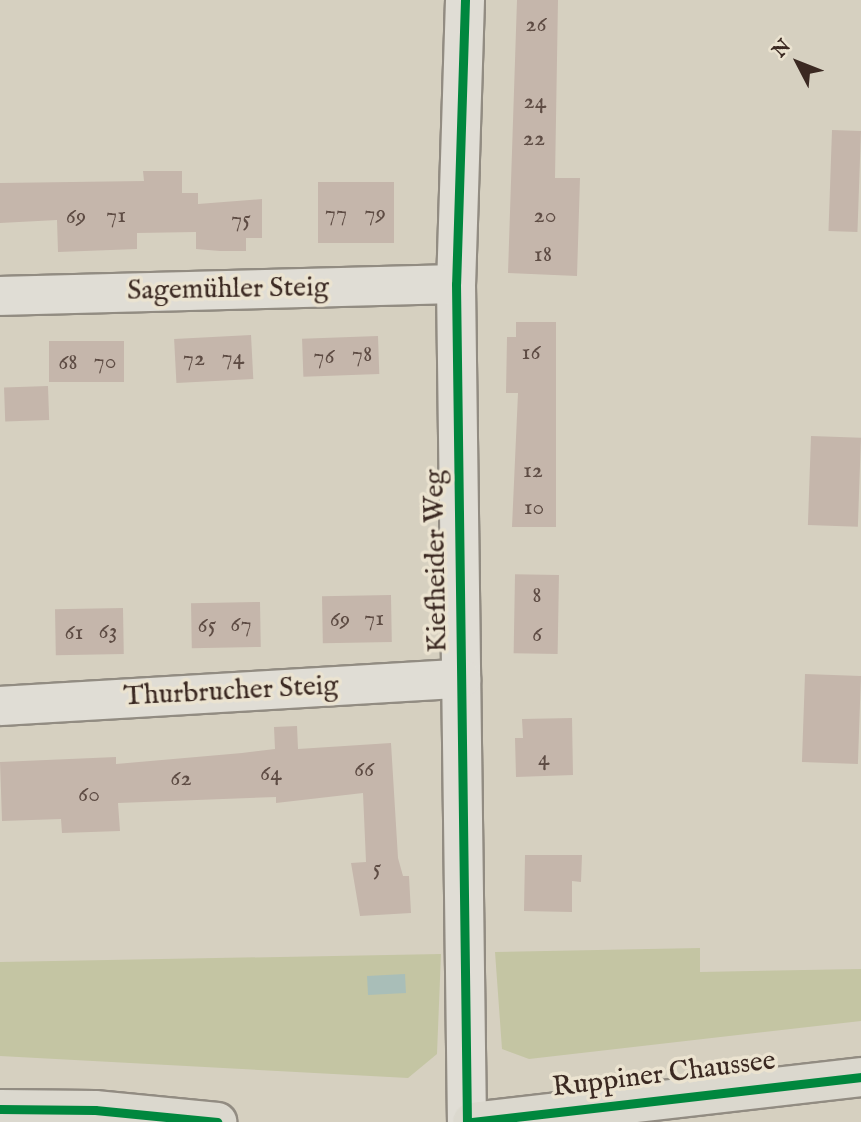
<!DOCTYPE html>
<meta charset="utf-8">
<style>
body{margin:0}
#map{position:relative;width:861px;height:1122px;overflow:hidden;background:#d6d0c0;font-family:"IM FELL English",serif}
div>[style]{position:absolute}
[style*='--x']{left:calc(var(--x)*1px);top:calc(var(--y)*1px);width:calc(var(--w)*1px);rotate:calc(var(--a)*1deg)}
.green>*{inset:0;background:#c4c5a3}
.water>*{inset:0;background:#a9beb8;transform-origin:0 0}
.building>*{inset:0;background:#c5b6ab;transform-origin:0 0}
.roads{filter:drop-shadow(2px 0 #928c82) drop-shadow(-2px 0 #928c82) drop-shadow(0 2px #928c82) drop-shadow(0 -2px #928c82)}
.minor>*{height:38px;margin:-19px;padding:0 19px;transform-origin:19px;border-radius:19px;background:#e0ddd5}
.major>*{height:38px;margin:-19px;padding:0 19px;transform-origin:19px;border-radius:19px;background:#dbd8ce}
.cycleway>*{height:9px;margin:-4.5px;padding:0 4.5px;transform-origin:4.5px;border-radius:4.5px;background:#00873e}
span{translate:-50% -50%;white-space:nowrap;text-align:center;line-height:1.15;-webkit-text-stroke:7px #ebe3d0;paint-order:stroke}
.number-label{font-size:24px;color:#5e4c44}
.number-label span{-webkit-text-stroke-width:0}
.street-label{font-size:28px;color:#3b2922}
.north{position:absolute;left:763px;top:28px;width:70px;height:70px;-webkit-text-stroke:5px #ebe3d0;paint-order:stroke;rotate:312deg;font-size:19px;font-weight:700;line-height:28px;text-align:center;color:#3b2922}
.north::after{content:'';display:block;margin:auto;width:24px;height:32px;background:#3b2922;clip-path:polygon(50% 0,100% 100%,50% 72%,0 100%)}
</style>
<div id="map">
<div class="green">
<i style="clip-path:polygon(700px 948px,700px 972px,861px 969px,861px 1021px,529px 1059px,502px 1049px,495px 952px)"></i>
<i style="clip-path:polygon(441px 954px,437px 1054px,408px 1078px,0 1056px,0 962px)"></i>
</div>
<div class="water">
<i style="left:405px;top:974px;width:19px;height:38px;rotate:87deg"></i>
</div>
<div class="building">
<i style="clip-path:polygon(517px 0,558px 0,555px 178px,580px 178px,577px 276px,508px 273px)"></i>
<i style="left:832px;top:130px;width:29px;height:101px;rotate:2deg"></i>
<i style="clip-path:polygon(143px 171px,182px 171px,182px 193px,198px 193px,198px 204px,262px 199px,262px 238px,246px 238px,246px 251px,220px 251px,196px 249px,196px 232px,137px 233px,137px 249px,58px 252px,57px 220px,0 223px,0 183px,144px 181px)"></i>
<i style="left:318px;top:182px;width:76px;height:61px"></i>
<i style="clip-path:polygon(516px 322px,556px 322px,556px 527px,512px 527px,518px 393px,506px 393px,507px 337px,516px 337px)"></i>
<i style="left:251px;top:335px;width:44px;height:77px;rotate:87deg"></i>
<i style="left:378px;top:336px;width:38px;height:76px;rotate:88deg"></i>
<i style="left:124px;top:341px;width:41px;height:75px;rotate:90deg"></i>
<i style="left:48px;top:386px;width:34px;height:44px;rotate:88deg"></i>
<i style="left:811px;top:436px;width:50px;height:89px;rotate:2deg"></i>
<i style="left:559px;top:575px;width:79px;height:44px;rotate:91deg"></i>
<i style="left:391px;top:595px;width:47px;height:69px;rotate:89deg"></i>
<i style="left:260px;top:602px;width:45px;height:69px;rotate:89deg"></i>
<i style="left:123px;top:608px;width:46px;height:68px;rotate:89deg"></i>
<i style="left:805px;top:674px;width:56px;height:88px;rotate:2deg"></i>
<i style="clip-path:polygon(572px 718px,573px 775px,516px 777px,515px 738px,523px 738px,522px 719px)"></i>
<i style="clip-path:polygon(297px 726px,298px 749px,391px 743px,398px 858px,403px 876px,409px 876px,411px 913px,360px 916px,351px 863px,366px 862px,363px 793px,276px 803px,276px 797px,118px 803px,120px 831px,62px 833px,61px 819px,2px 821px,0 762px,116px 757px,116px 764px,242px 753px,275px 749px,274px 727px)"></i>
<i style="clip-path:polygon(525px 855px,582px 855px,581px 882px,572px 881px,572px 912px,524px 911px)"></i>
</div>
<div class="roads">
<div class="minor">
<i style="--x:465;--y:0;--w:284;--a:91.8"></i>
<i style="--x:456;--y:284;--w:838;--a:89.25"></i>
<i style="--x:0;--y:296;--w:456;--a:-1.5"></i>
<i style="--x:0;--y:706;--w:462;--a:-3.4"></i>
</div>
<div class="major">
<i style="--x:0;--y:1109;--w:95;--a:0.6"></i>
<i style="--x:95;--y:1110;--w:123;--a:5.6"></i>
<i style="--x:472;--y:1122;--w:392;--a:-6.6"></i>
</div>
</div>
<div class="cycleway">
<i style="--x:465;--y:0;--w:284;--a:91.8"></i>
<i style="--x:456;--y:284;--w:838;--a:89.25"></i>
<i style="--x:0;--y:1109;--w:95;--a:0.6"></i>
<i style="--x:95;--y:1110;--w:123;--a:5.6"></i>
<i style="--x:472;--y:1122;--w:392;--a:-6.6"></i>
</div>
<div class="number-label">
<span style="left:536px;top:25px">26</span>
<span style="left:535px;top:102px">24</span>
<span style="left:534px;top:139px">22</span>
<span style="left:336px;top:214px">77</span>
<span style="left:375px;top:214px">79</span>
<span style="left:116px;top:216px">71</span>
<span style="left:545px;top:216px">20</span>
<span style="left:76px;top:217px">69</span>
<span style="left:241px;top:220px">75</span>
<span style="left:543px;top:255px">18</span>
<span style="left:531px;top:353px">16</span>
<span style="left:362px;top:355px">78</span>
<span style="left:324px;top:357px">76</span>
<span style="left:233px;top:358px">74</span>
<span style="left:194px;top:359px">72</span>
<span style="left:105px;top:362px">70</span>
<span style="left:68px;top:363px">68</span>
<span style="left:533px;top:471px">12</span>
<span style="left:534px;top:508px">10</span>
<span style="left:537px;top:596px">8</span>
<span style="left:374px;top:619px">71</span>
<span style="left:340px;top:620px">69</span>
<span style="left:241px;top:625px">67</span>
<span style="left:207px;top:626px">65</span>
<span style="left:108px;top:632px">63</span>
<span style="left:74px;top:633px">61</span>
<span style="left:537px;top:635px">6</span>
<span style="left:544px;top:759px">4</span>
<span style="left:364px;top:770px">66</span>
<span style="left:271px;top:774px">64</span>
<span style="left:181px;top:779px">62</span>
<span style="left:89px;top:795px">60</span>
<span style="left:377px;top:869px">5</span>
</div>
<div class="street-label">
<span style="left:228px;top:290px;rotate:-1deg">Sagemühler Steig</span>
<span style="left:437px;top:561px;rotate:-91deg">Kiefheider Weg</span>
<span style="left:231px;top:692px;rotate:-3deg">Thurbrucher Steig</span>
<span style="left:664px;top:1075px;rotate:-7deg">Ruppiner Chaussee</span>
</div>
<div class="north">N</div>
</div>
